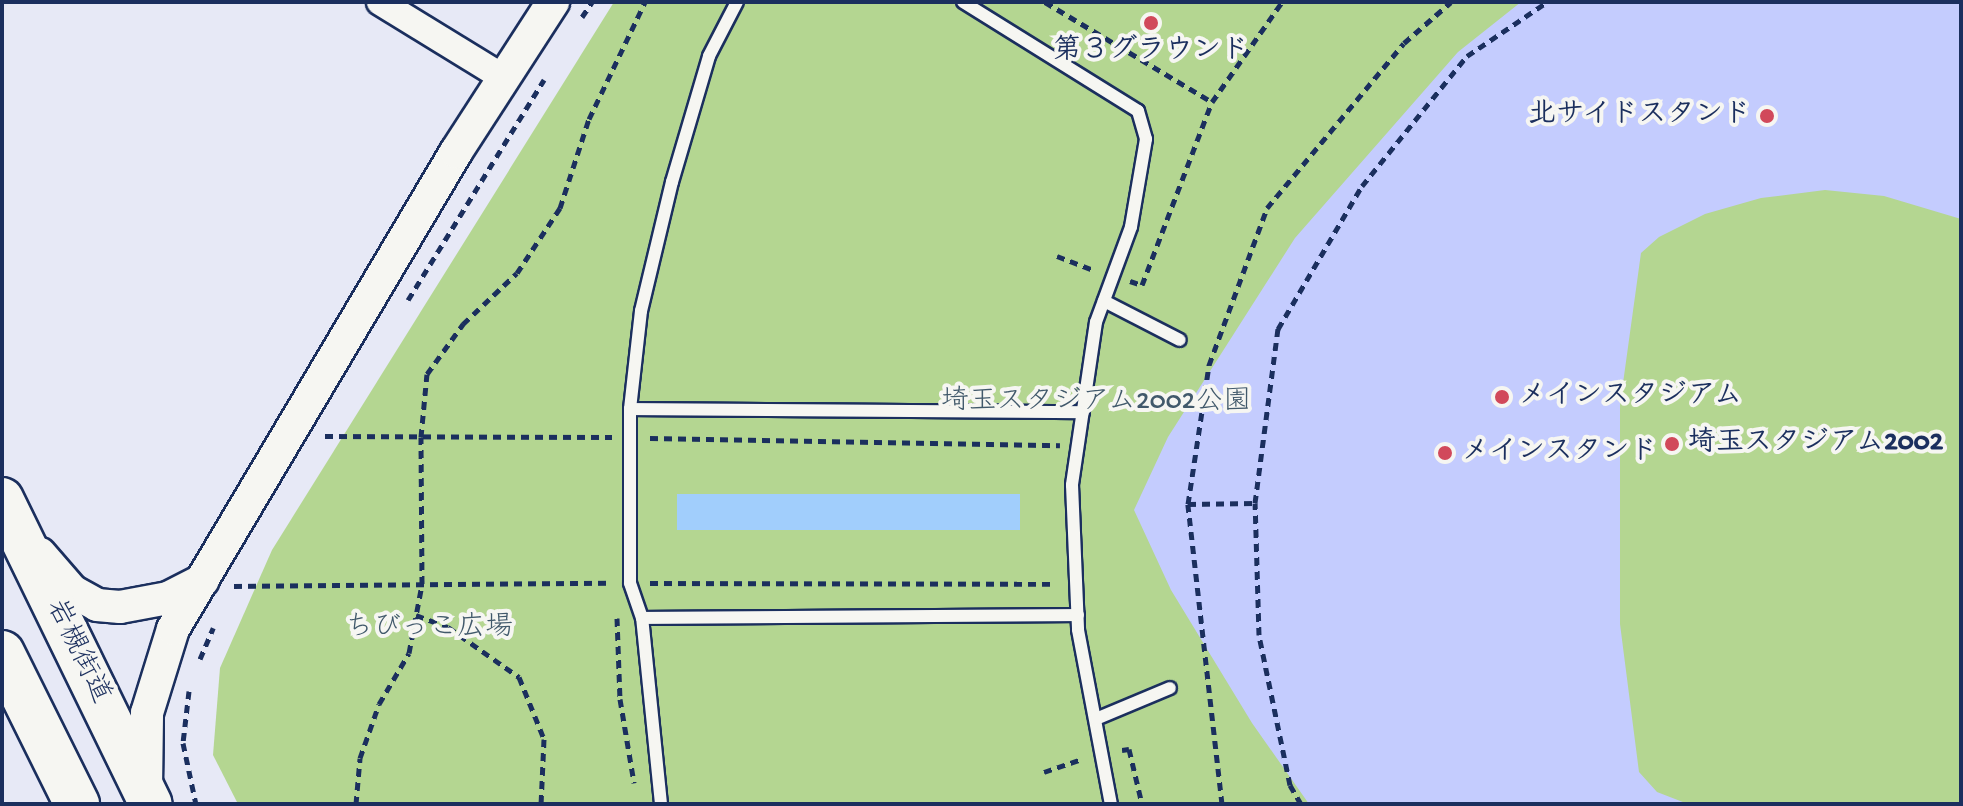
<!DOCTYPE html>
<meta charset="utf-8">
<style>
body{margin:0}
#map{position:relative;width:1963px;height:806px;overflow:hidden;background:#e7e9f6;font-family:"Gochi Hand","Klee One",sans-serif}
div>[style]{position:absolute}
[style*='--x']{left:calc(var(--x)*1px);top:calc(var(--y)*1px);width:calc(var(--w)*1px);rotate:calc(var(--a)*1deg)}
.green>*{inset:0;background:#b4d691}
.water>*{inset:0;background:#a1cefc;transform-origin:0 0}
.building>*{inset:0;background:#c4ccfe}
.path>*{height:5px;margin-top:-2.5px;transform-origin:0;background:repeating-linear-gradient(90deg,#1b2f5e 0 8px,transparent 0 14px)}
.roads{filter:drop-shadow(2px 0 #1b2f5e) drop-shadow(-2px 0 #1b2f5e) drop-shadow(0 2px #1b2f5e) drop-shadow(0 -2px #1b2f5e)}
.service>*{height:12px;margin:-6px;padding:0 6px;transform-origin:6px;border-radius:6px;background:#f6f6f2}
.minor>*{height:26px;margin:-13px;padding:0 13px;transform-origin:13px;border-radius:13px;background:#f6f6f2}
.tertiary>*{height:32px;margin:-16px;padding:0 16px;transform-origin:16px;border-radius:16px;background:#f6f6f2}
.trunk>*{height:42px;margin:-21px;padding:0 21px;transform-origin:21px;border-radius:21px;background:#f6f6f2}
.motorway>*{height:44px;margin:-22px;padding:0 22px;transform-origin:22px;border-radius:22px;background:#f6f6f2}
.dots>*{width:22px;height:22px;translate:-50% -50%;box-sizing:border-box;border:4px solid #f6f6f2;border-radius:50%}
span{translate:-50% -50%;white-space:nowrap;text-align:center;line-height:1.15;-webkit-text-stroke:8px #f6f6f2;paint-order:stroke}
.poi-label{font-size:28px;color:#1b2f5e;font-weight:700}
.right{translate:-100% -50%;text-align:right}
.left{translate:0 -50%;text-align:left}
.park-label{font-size:28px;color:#41596b}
.street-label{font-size:28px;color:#1b2f5e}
.frame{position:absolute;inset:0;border:4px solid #1b2f5e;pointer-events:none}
</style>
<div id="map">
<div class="green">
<i style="clip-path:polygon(614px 2px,1961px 2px,1961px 804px,238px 804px,213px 755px,220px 668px,272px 550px)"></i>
</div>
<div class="water">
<i style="left:1020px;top:494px;width:36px;height:343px;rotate:90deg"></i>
</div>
<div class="building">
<i style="clip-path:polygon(1521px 2px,1961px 2px,1961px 219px,1884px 196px,1825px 190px,1761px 198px,1705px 214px,1659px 237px,1641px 253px,1620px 405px,1620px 624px,1639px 772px,1657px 792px,1688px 804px,1309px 804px,1252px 723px,1171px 590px,1134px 510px,1168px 437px,1295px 238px,1458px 52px)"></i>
</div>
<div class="path">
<i style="--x:1045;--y:2;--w:195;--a:30.9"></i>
<i style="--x:1212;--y:102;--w:122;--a:-55"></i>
<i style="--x:582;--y:17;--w:18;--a:-56"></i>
<i style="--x:1057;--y:256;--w:40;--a:21"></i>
<i style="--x:1130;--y:281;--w:13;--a:18"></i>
<i style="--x:1142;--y:285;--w:196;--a:-69.1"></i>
<i style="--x:408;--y:300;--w:259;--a:-58.3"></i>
<i style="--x:325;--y:436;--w:287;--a:0.2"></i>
<i style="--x:650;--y:438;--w:410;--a:1"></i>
<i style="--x:1188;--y:504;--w:67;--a:-0.9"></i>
<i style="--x:650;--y:583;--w:406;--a:0.1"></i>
<i style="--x:234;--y:586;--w:378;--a:-0.5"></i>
<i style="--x:416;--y:615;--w:34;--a:21"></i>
<i style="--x:448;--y:627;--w:87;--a:35.2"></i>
<i style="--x:519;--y:677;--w:67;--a:68"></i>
<i style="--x:544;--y:739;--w:65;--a:92.6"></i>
<i style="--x:617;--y:618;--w:81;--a:87.9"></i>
<i style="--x:620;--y:699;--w:85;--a:80.5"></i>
<i style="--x:200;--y:659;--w:34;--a:-67"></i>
<i style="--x:189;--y:691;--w:52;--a:96.6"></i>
<i style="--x:183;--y:743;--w:62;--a:78"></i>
<i style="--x:1122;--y:750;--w:7;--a:-8"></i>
<i style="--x:1129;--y:749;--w:57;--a:76.7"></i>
<i style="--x:1044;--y:772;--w:39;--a:-19"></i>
<i style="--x:356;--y:804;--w:46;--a:-85"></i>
<i style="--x:360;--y:758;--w:57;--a:-70.6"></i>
<i style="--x:379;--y:704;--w:59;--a:-59.5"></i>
<i style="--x:409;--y:653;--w:70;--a:-79.3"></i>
<i style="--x:422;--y:584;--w:147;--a:-90.4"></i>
<i style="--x:421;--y:437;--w:63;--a:-84.6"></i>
<i style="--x:427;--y:374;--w:62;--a:-54.2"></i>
<i style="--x:463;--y:324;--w:74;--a:-43.4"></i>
<i style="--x:517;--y:273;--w:78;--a:-56.5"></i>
<i style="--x:560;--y:208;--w:94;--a:-72"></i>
<i style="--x:589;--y:119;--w:130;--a:-64.4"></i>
<i style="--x:1222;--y:804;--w:302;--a:-96.5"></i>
<i style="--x:1188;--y:504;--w:141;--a:-81.4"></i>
<i style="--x:1209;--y:365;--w:167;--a:-69.7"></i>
<i style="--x:1267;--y:208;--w:214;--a:-50.3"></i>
<i style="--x:1404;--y:43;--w:62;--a:-41.1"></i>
<i style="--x:1301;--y:804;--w:22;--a:-120"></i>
<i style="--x:1290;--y:785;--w:153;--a:-101.7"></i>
<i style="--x:1259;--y:635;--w:132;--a:-91.7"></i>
<i style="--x:1255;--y:503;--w:176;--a:-82.5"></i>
<i style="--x:1278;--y:329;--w:166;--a:-59.6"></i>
<i style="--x:1362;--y:186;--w:167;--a:-51.1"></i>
<i style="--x:1467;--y:56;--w:97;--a:-34"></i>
</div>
<div class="roads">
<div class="service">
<i style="--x:963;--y:2;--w:206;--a:31.9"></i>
<i style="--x:1138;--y:111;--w:29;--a:74"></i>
<i style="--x:1146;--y:139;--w:89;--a:99.7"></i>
<i style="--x:1131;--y:227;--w:101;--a:110.2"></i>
<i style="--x:1096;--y:322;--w:165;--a:98.4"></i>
<i style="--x:1072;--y:485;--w:145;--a:87.6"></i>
<i style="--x:1078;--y:630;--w:177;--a:79.3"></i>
<i style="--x:1104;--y:301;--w:85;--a:27.2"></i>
<i style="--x:630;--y:409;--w:453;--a:0.4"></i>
<i style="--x:642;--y:618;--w:436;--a:-0.4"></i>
<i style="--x:1096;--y:719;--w:80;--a:-22.7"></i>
<i style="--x:661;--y:804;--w:187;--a:-95.8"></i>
<i style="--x:642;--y:618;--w:37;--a:-109"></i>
<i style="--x:630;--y:583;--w:174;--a:-90"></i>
<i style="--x:630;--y:409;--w:99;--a:-83.6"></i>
<i style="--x:641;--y:311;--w:133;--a:-76.5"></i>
<i style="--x:672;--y:182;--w:131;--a:-73.6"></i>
<i style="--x:709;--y:56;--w:61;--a:-62.6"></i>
</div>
<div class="minor">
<i style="--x:380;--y:2;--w:145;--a:31.5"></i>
</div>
<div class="tertiary">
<i style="--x:40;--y:554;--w:49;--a:49.1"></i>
<i style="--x:72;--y:591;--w:29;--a:29"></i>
<i style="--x:97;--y:605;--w:23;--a:5"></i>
<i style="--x:120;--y:607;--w:49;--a:-10.6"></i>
<i style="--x:168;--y:598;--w:39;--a:-27"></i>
<i style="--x:146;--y:788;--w:75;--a:-89.2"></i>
<i style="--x:147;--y:713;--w:88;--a:-72.8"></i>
<i style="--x:173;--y:629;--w:555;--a:-59.32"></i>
<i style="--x:456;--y:152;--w:179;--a:-57.1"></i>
</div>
<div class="trunk">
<i style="--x:2;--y:499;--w:339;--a:64"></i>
</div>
<div class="motorway">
<i style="--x:2;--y:653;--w:169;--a:63.6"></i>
</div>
</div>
<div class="dots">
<i style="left:1151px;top:23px;background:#d1495b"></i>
<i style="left:1767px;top:116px;background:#d1495b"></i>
<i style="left:1502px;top:397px;background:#d1495b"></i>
<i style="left:1672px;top:444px;background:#d1495b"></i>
<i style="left:1445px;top:453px;background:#d1495b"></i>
</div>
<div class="poi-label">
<span style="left:1151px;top:52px">第３グラウンド</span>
<span class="right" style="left:1751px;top:116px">北サイドスタンド</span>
<span class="left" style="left:1518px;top:397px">メインスタジアム</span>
<span class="left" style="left:1688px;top:444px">埼玉スタジアム2002</span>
<span class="left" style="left:1461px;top:453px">メインスタンド</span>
</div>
<div class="park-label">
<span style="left:1096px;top:403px">埼玉スタジアム2002公園</span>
<span style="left:429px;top:629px">ちびっこ広場</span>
</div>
<div class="street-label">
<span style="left:77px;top:652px;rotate:64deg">岩槻街道</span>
</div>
<div class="frame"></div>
</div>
